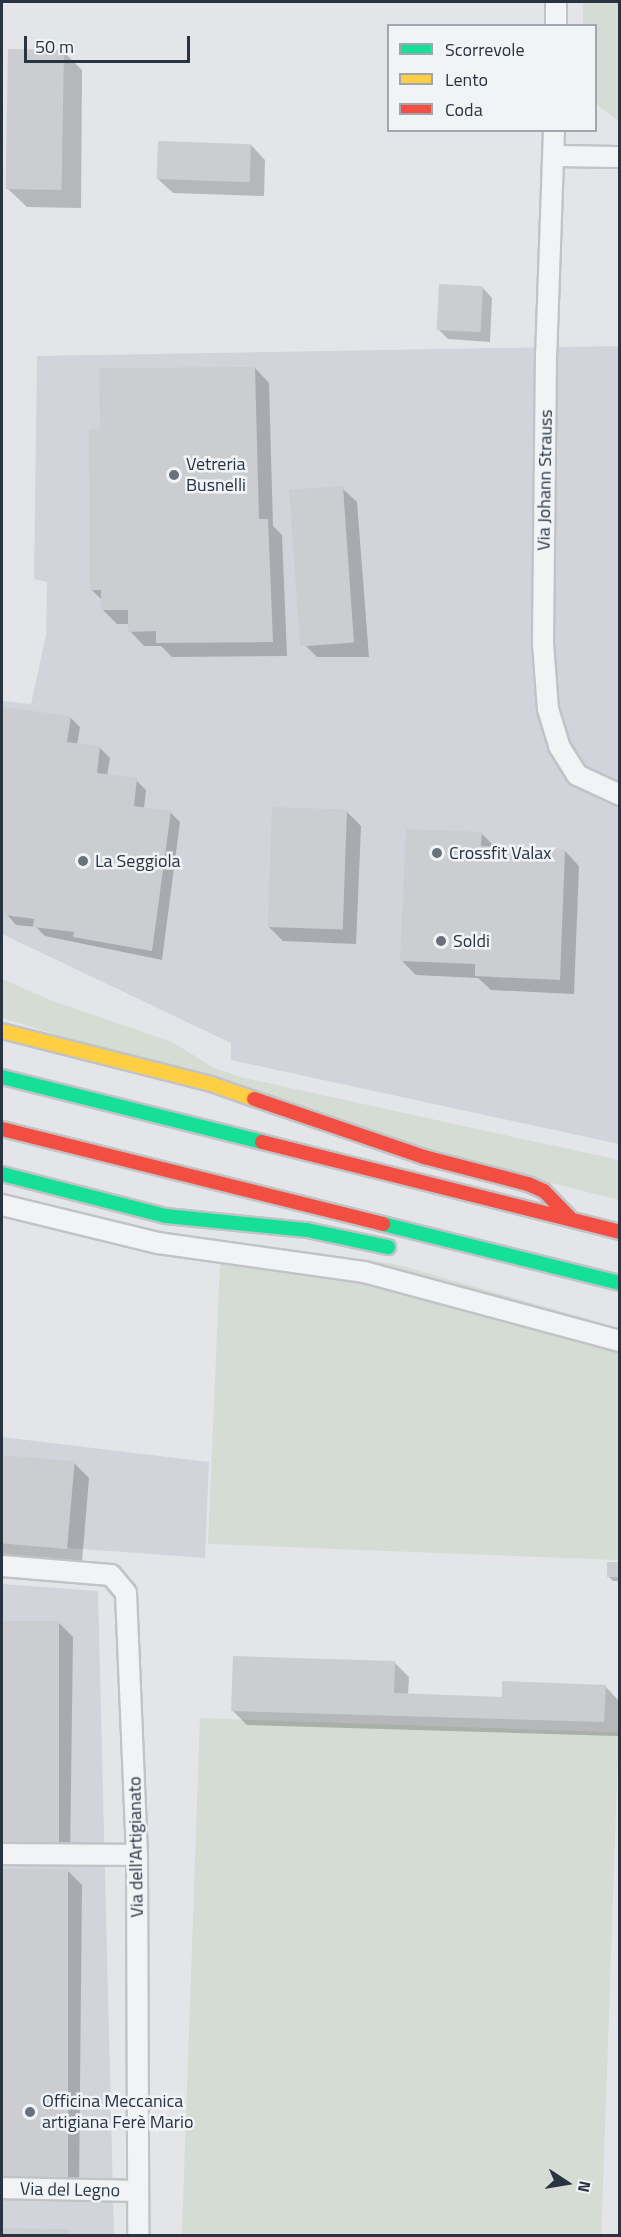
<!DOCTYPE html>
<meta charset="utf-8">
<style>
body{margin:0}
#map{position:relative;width:621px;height:2237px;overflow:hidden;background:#e3e5e8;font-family:"Titillium Web",sans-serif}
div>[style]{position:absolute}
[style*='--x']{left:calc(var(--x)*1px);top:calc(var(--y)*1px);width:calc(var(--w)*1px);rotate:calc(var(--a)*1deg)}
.built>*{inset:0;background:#d1d5db}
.green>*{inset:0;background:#d4dcd3;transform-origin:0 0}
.shadow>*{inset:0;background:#0003}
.building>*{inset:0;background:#cbcdd0;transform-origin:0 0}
.roads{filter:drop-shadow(2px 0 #c1c3c6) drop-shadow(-2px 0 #c1c3c6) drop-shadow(0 2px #c1c3c6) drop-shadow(0 -2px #c1c3c6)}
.street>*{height:20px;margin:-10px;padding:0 10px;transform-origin:10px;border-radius:10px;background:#f2f3f5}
.fast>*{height:14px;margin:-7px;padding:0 7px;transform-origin:7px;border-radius:7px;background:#16e098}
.slow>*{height:14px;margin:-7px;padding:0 7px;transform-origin:7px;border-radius:7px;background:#ffcf43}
.jam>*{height:14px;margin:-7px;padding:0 7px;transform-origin:7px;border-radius:7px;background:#f24e42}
.dots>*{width:16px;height:16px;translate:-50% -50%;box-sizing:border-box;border:3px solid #f1f4f7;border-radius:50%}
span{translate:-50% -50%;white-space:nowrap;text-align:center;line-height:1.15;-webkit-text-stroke:5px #f1f4f7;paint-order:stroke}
.poi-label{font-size:18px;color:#293342}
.left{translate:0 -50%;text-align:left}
.street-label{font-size:18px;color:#293342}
.frame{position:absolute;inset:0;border:3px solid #293342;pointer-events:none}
.legend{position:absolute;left:387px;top:24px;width:210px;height:108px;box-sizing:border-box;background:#f1f4f7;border:2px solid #a1a7af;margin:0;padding:8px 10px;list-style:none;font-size:18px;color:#293342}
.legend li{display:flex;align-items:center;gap:12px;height:30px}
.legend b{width:30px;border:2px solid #a1a7af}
.north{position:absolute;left:537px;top:2153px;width:60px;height:60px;-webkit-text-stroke:4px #f1f4f7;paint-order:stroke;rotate:102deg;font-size:16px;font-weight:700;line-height:24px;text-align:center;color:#293342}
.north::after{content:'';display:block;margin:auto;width:21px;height:27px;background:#293342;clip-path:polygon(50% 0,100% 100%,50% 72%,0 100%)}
.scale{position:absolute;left:24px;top:36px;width:166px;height:27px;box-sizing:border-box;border:3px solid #293342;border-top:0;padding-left:8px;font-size:18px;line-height:21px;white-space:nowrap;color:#293342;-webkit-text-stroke:4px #f1f4f7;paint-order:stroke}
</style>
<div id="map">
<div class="built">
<i style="clip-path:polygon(619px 346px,619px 1144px,231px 1060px,231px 1043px,2px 934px,2px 701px,31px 704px,46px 635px,47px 582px,34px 579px,37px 356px)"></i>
<i style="clip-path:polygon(2px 1437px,209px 1462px,205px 1558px,2px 1543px)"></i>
<i style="clip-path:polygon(2px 1584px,98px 1591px,114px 2235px,2px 2235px)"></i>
</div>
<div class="green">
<i style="clip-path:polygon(583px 2px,619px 2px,619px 121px,596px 104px,596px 26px,583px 25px)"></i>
<i style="clip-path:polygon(2px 979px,50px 1000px,172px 1042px,214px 1068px,240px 1077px,619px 1160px,619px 1200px,473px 1163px,2px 1018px)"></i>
<i style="clip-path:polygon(221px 1240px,395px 1264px,619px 1328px,619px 1560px,208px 1544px)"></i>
<i style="left:200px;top:1718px;width:419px;height:517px;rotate:2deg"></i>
</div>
<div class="shadow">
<i style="clip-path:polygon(64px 52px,82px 70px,81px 208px,27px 207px,8px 189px)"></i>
<i style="clip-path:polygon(251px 145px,265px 160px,264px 196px,173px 193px,158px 179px)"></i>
<i style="clip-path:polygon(483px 288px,492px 298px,490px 342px,448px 339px,438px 329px)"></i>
<i style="clip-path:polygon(255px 368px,269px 383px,273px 526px,282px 535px,287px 656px,172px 657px,161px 646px,144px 646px,130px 631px,130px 624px,117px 624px,102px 609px,102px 600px,91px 589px,101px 430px)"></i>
<i style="clip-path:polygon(342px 488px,357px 502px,369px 657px,317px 657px,303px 643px)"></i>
<i style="clip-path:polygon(2px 708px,70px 717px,80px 727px,77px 745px,100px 748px,110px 758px,107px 776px,136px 780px,146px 790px,144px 808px,170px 812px,180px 822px,162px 960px,45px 936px,36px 927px,16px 925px,2px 909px)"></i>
<i style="clip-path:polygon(346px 811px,361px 826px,356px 944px,283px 941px,269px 927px)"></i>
<i style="clip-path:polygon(481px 833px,496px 848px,565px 851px,579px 866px,574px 994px,491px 990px,478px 978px,416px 975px,401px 960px)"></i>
<i style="clip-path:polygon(2px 1457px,75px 1464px,89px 1478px,82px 1562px,2px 1555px)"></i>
<i style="clip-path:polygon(620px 1563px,620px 1581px,613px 1581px,608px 1576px)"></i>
<i style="clip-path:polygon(2px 1622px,59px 1623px,73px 1637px,70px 1859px,2px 1858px)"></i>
<i style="clip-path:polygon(394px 1662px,409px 1677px,408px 1695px,503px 1698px,605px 1686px,619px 1701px,618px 1736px,247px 1725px,232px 1710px)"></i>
<i style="clip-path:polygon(2px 1870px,68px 1871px,82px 1885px,79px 2191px,2px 2191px)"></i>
</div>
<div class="building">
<i style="left:8px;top:49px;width:56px;height:140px;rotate:1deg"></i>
<i style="left:158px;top:141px;width:93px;height:38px;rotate:2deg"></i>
<i style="left:439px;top:284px;width:44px;height:46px;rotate:3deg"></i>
<i style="clip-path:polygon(255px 367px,259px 519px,268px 519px,273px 642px,156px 643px,156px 631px,128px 632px,128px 610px,101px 610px,101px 590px,90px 590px,89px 429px,100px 428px,99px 368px)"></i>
<i style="left:343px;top:486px;width:157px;height:54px;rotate:86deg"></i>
<i style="clip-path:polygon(2px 707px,71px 716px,67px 742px,100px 746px,97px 773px,137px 778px,134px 806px,171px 811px,152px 951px,73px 937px,74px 932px,33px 927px,34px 919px,5px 915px,2px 911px)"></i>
<i style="left:272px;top:807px;width:75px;height:120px;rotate:2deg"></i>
<i style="clip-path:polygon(406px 829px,482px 832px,481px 846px,565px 850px,560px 980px,475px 976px,475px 964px,400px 961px)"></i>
<i style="left:2px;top:1455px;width:73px;height:88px;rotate:5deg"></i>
<i style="left:607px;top:1562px;width:13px;height:15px"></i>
<i style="left:2px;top:1621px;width:57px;height:223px"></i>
<i style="clip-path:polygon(233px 1656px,395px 1661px,394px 1693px,502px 1697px,502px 1681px,606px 1685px,604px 1722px,231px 1711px)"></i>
<i style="left:2px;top:1869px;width:66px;height:308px"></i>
<i style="left:2px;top:2228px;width:67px;height:8px;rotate:1deg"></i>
</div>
<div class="roads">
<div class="street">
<i style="--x:556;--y:26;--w:24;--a:-90"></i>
<i style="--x:554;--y:130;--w:225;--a:92"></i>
<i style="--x:546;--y:355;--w:288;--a:90.6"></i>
<i style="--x:543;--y:643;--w:66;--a:85.7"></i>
<i style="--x:548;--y:709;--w:39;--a:73"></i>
<i style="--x:559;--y:746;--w:34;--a:58"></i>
<i style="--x:577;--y:775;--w:47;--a:24.9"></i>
<i style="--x:554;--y:156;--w:66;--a:0.9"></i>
<i style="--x:2;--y:1205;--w:161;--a:13.7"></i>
<i style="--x:158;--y:1243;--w:208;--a:8"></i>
<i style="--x:364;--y:1272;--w:265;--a:15.1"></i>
<i style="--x:2;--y:1566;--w:109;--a:4.7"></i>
<i style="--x:111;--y:1575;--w:23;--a:50"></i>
<i style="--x:126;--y:1593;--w:262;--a:87.6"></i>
<i style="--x:137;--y:1855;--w:381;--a:89.8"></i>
<i style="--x:2;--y:1854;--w:135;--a:0.4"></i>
<i style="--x:2;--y:2188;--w:136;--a:1.3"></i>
</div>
<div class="fast">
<i style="--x:2;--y:1077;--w:268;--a:14"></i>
<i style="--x:2;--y:1174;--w:169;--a:14.4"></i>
<i style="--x:166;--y:1216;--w:142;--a:5.7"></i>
<i style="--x:307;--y:1230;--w:83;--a:11.9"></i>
<i style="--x:383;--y:1224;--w:244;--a:14"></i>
</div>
<div class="slow">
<i style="--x:2;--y:1031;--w:216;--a:14.2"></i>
<i style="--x:211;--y:1084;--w:46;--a:19.2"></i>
</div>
<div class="jam">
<i style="--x:254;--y:1099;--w:180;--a:18.8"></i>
<i style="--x:424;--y:1157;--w:107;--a:14.6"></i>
<i style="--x:528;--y:1184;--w:17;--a:24"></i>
<i style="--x:544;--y:1191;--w:36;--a:46"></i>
<i style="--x:2;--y:1129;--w:393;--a:14"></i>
<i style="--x:262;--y:1142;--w:369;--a:14.1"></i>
</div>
</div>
<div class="dots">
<i style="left:174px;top:475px;background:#6a717c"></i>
<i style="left:437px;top:853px;background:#6a717c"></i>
<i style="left:83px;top:861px;background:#6a717c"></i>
<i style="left:441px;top:941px;background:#6a717c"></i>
<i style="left:30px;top:2112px;background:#6a717c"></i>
</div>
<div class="poi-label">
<span class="left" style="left:186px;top:475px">Vetreria<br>Busnelli</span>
<span class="left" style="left:449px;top:853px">Crossfit Valax</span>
<span class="left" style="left:95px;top:861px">La Seggiola</span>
<span class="left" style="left:453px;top:941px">Soldi</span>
<span class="left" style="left:42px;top:2112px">Officina Meccanica<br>artigiana Ferè Mario</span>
</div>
<div class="street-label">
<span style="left:545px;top:480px;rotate:-89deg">Via Johann Strauss</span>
<span style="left:136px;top:1847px;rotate:-91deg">Via dell'Artigianato</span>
<span style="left:70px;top:2190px;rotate:1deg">Via del Legno</span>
</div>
<div class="frame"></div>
<ul class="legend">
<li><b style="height:8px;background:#16e098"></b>Scorrevole</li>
<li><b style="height:8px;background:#ffcf43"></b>Lento</li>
<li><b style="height:8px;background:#f24e42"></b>Coda</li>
</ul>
<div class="north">N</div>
<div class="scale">50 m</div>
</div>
